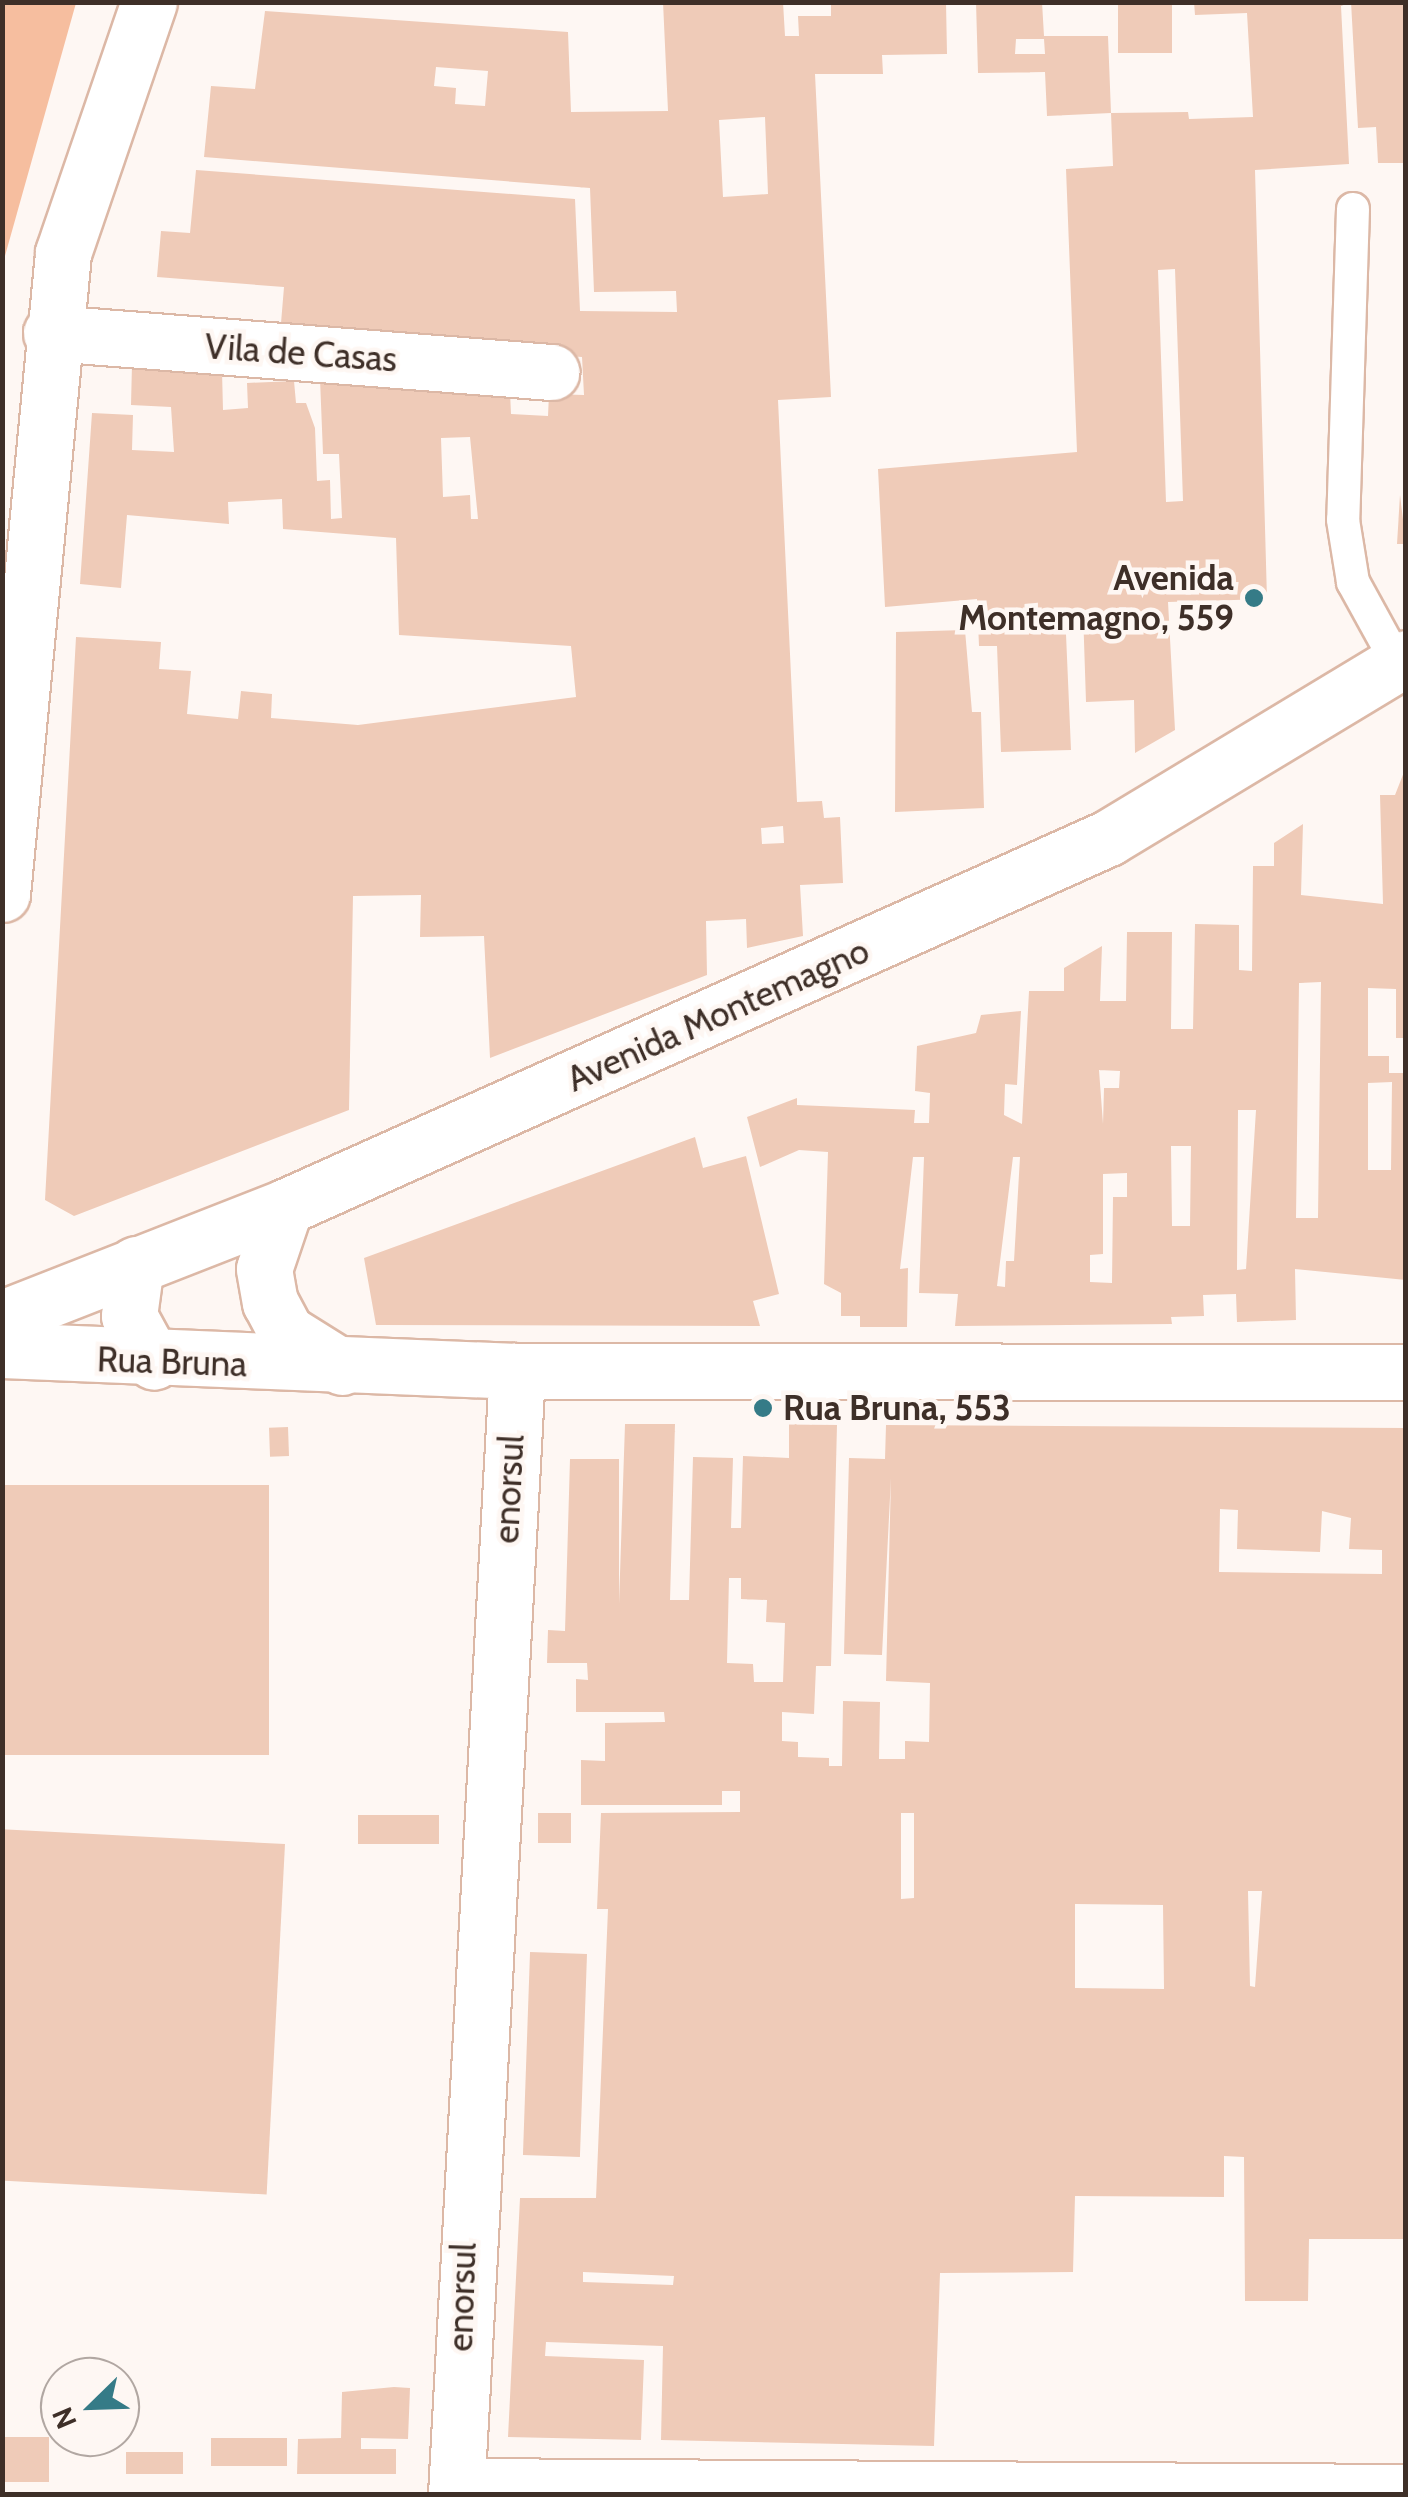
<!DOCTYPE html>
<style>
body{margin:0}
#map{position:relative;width:1408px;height:2497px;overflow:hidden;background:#fef7f3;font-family:Cabin,sans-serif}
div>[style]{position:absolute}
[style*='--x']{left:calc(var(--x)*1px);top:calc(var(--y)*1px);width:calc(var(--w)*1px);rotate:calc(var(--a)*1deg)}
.green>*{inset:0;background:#f6be9f}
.building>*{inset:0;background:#efcbb8;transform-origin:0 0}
.roads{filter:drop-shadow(2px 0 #dcb8a6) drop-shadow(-2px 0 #dcb8a6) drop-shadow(0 2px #dcb8a6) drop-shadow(0 -2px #dcb8a6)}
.lane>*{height:32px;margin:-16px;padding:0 16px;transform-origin:16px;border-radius:16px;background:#fff}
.street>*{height:55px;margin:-27.5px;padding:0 27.5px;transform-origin:27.5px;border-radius:27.5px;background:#fff}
.secondary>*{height:55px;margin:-27.5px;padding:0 27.5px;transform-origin:27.5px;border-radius:27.5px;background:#fff}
.dots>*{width:28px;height:28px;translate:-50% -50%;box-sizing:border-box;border:5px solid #fef7f3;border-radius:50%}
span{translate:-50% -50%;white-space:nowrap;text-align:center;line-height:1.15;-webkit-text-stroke:9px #fef7f3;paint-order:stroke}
.street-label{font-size:35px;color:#3e2f28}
.poi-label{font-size:35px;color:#3e2f28;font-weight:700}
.right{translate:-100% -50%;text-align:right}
.left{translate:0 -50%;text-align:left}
.frame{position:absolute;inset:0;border:5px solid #3e2f28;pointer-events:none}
.north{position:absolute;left:40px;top:2357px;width:100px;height:100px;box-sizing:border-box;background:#fef7f3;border:2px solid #b1a7a2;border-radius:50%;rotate:247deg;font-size:28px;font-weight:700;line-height:40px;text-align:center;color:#3e2f28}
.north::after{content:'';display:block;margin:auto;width:35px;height:45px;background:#357b87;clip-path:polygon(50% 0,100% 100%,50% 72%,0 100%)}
</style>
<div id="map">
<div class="green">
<i style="clip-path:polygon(5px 3px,76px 3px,3px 263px,2px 18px)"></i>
</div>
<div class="building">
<i style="clip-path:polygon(evenodd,663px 2px,783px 2px,785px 36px,799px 36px,798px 16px,831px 16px,831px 2px,946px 2px,947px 54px,882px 55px,883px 74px,815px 74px,831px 397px,778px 400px,797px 802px,822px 801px,824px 818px,840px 817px,843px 883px,800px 885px,803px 936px,747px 948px,746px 919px,706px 921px,707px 975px,490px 1058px,484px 936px,420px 937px,421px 895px,353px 896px,349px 1110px,74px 1216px,45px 1200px,76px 637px,161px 642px,159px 669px,191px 671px,187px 714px,238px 719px,241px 691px,272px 694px,271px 718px,358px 725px,576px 697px,571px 646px,399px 635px,396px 538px,283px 529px,282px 499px,228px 502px,229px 524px,127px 515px,121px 588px,80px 584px,92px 413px,133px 415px,132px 450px,174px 452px,171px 407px,131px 405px,132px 364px,222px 371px,223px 410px,248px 408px,247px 383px,294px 381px,296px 403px,306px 403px,315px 428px,317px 481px,330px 480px,331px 519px,342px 518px,339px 454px,323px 454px,320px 379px,510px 392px,511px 414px,548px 416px,549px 394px,584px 395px,582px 357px,280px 335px,284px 287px,157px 277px,161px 231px,190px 233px,196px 170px,575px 199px,580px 311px,677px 312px,676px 291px,594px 292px,590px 188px,204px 157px,211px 86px,255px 89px,265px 11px,568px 32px,571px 112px,668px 111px,663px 2px,436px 67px,488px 71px,485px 106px,455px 104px,456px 88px,434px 86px,436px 67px,663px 2px,765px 117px,768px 194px,723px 197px,719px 120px,765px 117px,663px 2px,470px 437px,478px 519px,471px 519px,470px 495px,443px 497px,441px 438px,470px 437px,663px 2px,783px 826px,784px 843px,762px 844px,761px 828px,783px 826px)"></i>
<i style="clip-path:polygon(evenodd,976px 2px,1042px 2px,1044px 36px,1108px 36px,1111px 113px,1188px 112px,1189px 119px,1253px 117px,1247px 13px,1195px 15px,1194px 2px,1351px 2px,1341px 6px,1349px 164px,1255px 170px,1267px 599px,1168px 602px,1175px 730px,1135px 753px,1134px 700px,1086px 702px,1083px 611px,1065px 611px,1071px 750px,1001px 752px,997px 646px,979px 646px,977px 599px,885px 607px,878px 469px,1077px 452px,1066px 169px,1113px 166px,1111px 113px,1047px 116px,1045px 72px,978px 73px,976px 2px,1016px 39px,1044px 39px,1045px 54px,1015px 54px,1016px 39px,976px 2px,1175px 269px,1183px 501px,1166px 502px,1158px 270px,1175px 269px)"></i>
<i style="left:1118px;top:2px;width:54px;height:51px"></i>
<i style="clip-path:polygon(1351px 2px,1406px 2px,1406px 163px,1378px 163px,1376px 127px,1358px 128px)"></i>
<i style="clip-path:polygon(1400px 495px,1406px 544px,1397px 544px)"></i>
<i style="clip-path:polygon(965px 630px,972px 712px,981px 712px,984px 808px,895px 812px,896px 632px)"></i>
<i style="clip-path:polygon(evenodd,1406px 767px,1406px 1038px,1396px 1038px,1396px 989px,1368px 988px,1368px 1056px,1389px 1056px,1389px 1073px,1406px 1073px,1406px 1280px,1295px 1269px,1296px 1320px,1237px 1322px,1236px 1294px,1203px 1295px,1204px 1316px,1171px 1317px,1172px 1324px,955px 1326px,958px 1294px,919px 1293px,924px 1157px,913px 1157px,900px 1269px,908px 1268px,907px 1327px,860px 1327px,860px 1316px,841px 1316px,841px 1293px,824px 1284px,828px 1152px,799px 1150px,760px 1167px,747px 1117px,797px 1098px,797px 1105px,915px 1110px,914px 1123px,929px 1123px,930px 1093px,915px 1091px,917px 1046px,976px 1033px,981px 1015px,1021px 1011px,1017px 1085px,1005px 1084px,1004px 1115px,1022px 1124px,1029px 991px,1064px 991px,1064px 968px,1102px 946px,1100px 1001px,1126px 1001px,1127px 932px,1172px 932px,1171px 1029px,1193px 1029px,1195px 924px,1239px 925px,1239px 970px,1252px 971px,1253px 866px,1274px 866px,1274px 843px,1303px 824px,1301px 895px,1383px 904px,1380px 795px,1395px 795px,1406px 767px,1321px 982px,1318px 1218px,1296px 1218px,1299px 983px,1321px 982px,1406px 767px,1099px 1070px,1120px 1071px,1119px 1088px,1104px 1088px,1103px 1124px,1099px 1070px,1406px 767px,1392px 1082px,1391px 1170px,1368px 1170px,1368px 1083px,1392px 1082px,1406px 767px,1238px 1110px,1256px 1110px,1246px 1269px,1237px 1270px,1238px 1110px,1406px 767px,1171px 1146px,1191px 1146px,1190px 1226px,1172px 1226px,1171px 1146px,1406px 767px,1013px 1157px,1020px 1157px,1014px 1261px,1006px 1261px,1005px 1287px,997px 1286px,1013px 1157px,1406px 767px,1127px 1173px,1127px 1197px,1113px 1197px,1112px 1283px,1090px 1282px,1090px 1255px,1103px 1254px,1103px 1174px,1127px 1173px)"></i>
<i style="clip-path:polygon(695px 1137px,703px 1168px,746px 1156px,779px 1294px,753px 1301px,760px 1326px,376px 1325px,364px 1258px)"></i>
<i style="clip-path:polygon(evenodd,625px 1424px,675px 1424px,670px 1600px,689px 1600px,693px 1457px,733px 1458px,731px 1528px,741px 1528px,743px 1456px,789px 1458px,789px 1424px,837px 1425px,831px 1666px,816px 1666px,814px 1714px,782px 1712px,782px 1741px,798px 1742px,798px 1757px,829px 1758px,829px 1766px,842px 1766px,843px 1701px,880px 1702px,879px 1759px,905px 1759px,905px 1741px,929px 1742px,930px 1683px,886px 1681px,891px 1478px,882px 1655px,844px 1654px,849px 1458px,885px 1459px,886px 1425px,1406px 1428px,1406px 2239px,1309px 2239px,1308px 2301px,1245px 2301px,1244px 2157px,1224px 2156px,1224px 2197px,1075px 2196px,1073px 2272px,940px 2273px,934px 2446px,661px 2440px,663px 2346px,546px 2342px,545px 2356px,644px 2360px,641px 2440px,508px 2437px,520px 2198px,596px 2198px,608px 1909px,597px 1909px,601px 1813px,740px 1812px,740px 1791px,722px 1791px,722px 1805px,581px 1805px,581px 1760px,605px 1761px,605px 1723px,665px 1722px,664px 1712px,576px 1712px,576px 1679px,588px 1680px,587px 1663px,547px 1663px,548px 1630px,565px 1631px,570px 1459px,619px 1459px,619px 1604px,625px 1424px,1220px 1509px,1238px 1510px,1237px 1549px,1320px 1552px,1322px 1511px,1351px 1518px,1349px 1549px,1382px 1550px,1382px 1574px,1219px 1572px,1220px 1509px,625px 1424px,729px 1578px,741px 1578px,741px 1599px,767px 1600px,766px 1622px,785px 1623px,783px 1682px,754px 1682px,753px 1664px,727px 1663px,729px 1578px,625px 1424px,901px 1813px,914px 1813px,914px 1898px,901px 1899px,901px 1813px,625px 1424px,1248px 1891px,1262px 1891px,1255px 1987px,1250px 1986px,1248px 1891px,625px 1424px,1075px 1904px,1163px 1905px,1164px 1989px,1075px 1988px,1075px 1904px,625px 1424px,583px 2272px,674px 2276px,673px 2285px,583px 2282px,583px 2272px)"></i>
<i style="left:288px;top:1427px;width:29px;height:19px;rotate:88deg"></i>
<i style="left:269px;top:1485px;width:270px;height:267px;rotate:90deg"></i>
<i style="left:538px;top:1813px;width:33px;height:30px"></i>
<i style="left:358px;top:1815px;width:81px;height:29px"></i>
<i style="left:285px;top:1844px;width:351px;height:283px;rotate:93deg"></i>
<i style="left:587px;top:1954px;width:203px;height:57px;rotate:92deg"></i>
<i style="clip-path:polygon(394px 2387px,410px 2388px,408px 2439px,361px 2438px,361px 2449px,396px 2449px,396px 2474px,297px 2474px,298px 2439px,341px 2438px,342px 2392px)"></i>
<i style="left:2px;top:2437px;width:47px;height:45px"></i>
<i style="left:211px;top:2438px;width:76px;height:28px"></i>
<i style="left:183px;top:2452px;width:22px;height:57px;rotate:90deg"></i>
</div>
<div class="roads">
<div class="lane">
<i style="--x:1353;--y:209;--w:311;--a:91.8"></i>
<i style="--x:1343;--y:520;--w:63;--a:80.8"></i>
<i style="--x:1353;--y:582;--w:94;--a:61.2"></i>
</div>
<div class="street">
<i style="--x:51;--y:333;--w:502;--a:4.46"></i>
<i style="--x:2;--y:894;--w:644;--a:-84.56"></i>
<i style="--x:63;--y:253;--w:265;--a:-71.1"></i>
<i style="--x:457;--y:2486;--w:949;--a:0.36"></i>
</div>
<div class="secondary">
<i style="--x:285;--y:1207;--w:65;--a:108.7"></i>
<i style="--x:264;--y:1269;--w:34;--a:80"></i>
<i style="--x:270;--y:1302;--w:34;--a:62"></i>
<i style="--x:286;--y:1332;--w:66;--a:32"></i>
<i style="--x:136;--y:1264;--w:52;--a:97.7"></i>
<i style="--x:129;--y:1316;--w:52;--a:61.5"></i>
<i style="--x:2;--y:1318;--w:304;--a:-21.4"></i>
<i style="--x:285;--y:1207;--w:902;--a:-24.15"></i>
<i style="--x:1108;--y:838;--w:348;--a:-31.1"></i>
<i style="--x:2;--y:1350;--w:515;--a:2.34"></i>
<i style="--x:517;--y:1371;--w:889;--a:0.06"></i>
<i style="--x:456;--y:2494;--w:1125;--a:-86.89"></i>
</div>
</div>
<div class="dots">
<i style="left:1254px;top:598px;background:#357b87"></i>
<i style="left:763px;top:1408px;background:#357b87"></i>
</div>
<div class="street-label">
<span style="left:301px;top:353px;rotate:4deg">Vila de Casas</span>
<span style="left:718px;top:1015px;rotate:-24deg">Avenida Montemagno</span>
<span style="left:172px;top:1362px;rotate:2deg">Rua Bruna</span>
<span style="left:509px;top:1489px;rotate:-87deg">enorsul</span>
<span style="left:462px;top:2297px;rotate:-88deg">enorsul</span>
</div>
<div class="poi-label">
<span class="right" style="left:1234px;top:598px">Avenida<br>Montemagno, 559</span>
<span class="left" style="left:783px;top:1408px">Rua Bruna, 553</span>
</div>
<div class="frame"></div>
<div class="north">N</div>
</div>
